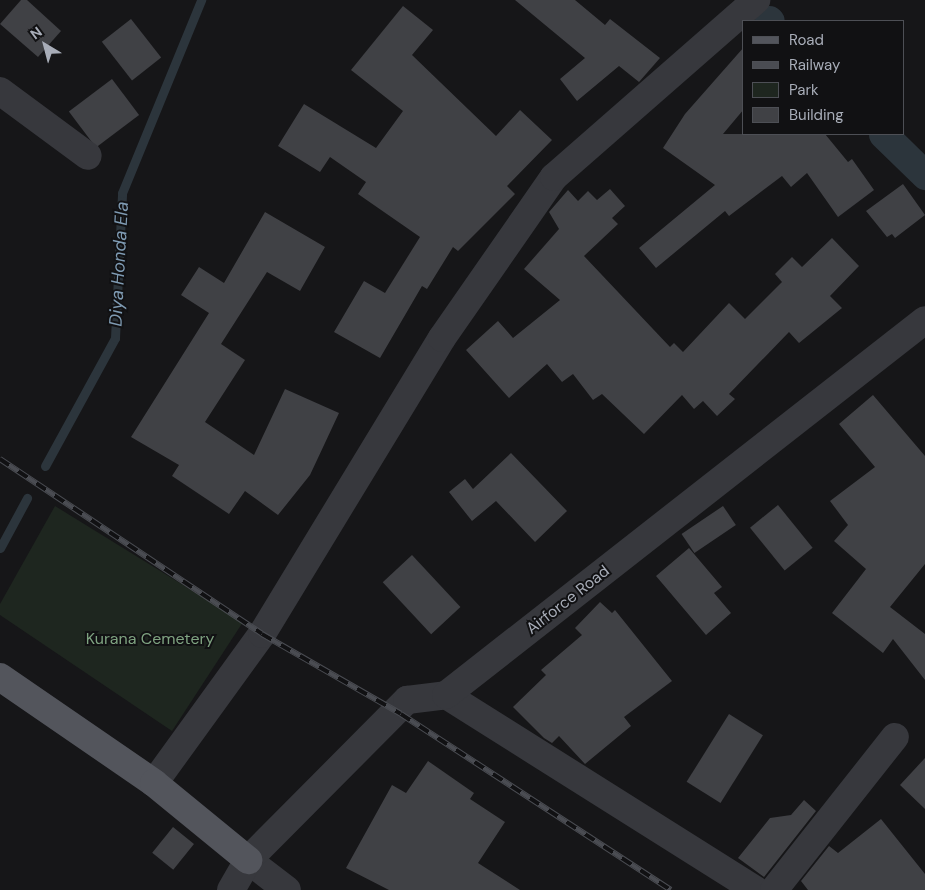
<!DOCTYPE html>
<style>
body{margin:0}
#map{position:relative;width:925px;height:890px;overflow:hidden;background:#161618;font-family:"DM Sans",sans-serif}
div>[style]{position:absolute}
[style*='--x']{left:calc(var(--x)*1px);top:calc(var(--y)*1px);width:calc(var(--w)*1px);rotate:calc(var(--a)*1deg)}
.green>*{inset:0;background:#1e261f}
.stream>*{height:9px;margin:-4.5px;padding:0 4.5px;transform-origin:4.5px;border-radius:4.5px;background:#2c353c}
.canal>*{height:29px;margin:-14.5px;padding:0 14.5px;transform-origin:14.5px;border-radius:14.5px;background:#2c353c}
.building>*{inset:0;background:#404145;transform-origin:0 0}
.minor>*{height:28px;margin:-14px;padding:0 14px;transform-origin:14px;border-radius:14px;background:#37383d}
.tertiary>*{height:28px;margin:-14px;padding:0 14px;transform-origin:14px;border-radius:14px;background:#37383d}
.primary>*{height:28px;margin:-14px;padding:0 14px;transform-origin:14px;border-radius:14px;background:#53555c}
.rail>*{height:5.5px;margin-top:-2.75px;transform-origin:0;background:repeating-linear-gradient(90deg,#111113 0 11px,#4a4c52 0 22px);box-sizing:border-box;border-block:1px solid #4a4c52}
span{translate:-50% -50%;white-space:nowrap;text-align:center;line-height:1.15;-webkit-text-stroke:4px #111113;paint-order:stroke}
.street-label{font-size:16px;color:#a8adb8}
.park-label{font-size:16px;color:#7fa381}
.water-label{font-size:18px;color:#7f9bb3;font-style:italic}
.legend{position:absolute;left:742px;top:20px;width:162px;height:115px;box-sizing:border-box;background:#111113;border:1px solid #4d4f55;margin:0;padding:6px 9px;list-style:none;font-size:15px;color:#a8adb8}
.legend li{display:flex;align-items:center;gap:10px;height:25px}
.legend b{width:25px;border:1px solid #4d4f55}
.north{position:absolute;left:20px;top:20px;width:50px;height:50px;-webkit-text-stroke:4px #111113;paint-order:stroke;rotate:323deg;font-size:14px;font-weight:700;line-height:20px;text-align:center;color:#a8adb8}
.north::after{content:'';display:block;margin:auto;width:18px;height:22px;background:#a8adb8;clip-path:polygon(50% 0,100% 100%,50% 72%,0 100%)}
</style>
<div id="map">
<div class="green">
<i style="clip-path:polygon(55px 506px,243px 622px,172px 731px,0 615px,0 604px)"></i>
</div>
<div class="stream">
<i style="--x:45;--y:466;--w:146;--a:-61.3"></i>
<i style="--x:115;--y:338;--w:145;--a:-87.2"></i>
<i style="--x:122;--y:193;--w:209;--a:-67.7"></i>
<i style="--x:0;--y:548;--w:57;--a:-61.6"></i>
</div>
<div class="canal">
<i style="--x:769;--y:20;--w:1;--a:45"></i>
<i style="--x:883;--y:134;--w:59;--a:44.3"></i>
</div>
<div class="building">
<i style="clip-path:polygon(21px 0,27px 0,61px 31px,38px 57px,0 24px)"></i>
<i style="clip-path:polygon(515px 0,575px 0,605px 25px,610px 19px,660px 58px,639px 82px,619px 66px,577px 101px,560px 79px,585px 58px)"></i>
<i style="clip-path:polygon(403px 6px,433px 30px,412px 55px,496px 136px,520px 110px,552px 140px,507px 186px,515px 194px,458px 251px,453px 247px,427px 289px,422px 286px,380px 358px,334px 332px,364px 281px,385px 293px,420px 237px,358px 194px,366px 182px,330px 157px,320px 172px,278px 146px,304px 104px,376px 148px,403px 111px,351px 70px)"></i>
<i style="left:131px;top:19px;width:49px;height:37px;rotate:52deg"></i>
<i style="clip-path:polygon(744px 47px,744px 109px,723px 134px,825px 134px,848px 162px,852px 159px,874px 190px,838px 217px,807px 173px,791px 187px,782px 176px,729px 216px,725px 211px,656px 268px,639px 248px,715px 185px,663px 148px,685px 114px)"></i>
<i style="left:112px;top:79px;width:45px;height:54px;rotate:53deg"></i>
<i style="clip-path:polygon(903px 184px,925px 215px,895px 238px,892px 234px,887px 237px,866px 211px)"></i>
<i style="clip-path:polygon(610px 189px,625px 206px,612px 218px,618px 224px,584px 256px,670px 347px,674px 343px,683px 352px,729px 303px,745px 319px,782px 282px,775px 274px,792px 257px,802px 267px,832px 238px,859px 266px,830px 296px,842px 308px,799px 343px,789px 332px,729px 394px,735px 399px,717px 416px,703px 401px,694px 409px,682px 395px,644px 434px,602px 394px,593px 400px,573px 374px,562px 382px,547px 364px,509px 398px,466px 350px,498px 321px,513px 338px,560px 300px,524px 269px,559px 229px,549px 212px,568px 190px,578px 201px,588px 191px,597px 200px)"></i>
<i style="clip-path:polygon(265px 212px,325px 247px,300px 291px,267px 272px,221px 344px,245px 360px,205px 422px,254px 455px,285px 389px,339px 413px,310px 475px,278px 515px,245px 491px,229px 514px,172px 476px,179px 465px,131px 437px,209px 313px,181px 295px,199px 267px,224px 283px)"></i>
<i style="clip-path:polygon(873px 395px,925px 456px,925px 564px,890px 607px,925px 634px,925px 680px,893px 639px,883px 653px,832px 613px,866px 569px,834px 541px,848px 525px,830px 501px,875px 467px,839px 424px)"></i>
<i style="clip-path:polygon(511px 453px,567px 511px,535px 542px,496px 501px,472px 521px,449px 492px,465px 479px,473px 489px)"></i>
<i style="left:778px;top:505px;width:55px;height:36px;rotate:51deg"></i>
<i style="left:723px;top:506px;width:23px;height:50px;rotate:56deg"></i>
<i style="clip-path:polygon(689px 548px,722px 587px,714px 593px,731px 613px,706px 635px,656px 576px)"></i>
<i style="left:412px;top:555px;width:71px;height:40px;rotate:47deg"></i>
<i style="clip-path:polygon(600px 602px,612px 613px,615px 610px,672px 681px,624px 717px,631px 726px,585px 764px,559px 736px,552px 743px,544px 738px,513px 707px,546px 675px,541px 670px,582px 635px,575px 628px)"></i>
<i style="left:729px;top:714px;width:40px;height:80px;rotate:32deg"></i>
<i style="clip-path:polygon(925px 758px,925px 809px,900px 785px)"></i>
<i style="clip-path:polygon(428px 761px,474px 793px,470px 799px,505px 822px,478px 863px,520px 890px,389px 890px,346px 868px,392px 785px,406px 793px)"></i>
<i style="clip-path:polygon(804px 800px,816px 811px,764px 877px,738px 858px,770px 818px,791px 815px)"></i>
<i style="clip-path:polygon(881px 819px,925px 874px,925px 890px,808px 890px,801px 881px,829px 846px,838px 853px)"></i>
<i style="left:173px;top:827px;width:27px;height:33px;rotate:39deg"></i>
</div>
<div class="minor">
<i style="--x:0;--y:91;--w:109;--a:36.5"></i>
<i style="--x:446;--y:695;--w:366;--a:32.2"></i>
<i style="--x:154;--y:783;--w:184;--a:-54.1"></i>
<i style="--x:262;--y:634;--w:346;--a:-58.7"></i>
<i style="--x:442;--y:338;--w:196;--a:-55.2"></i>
<i style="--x:554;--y:177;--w:269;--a:-41.2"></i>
<i style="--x:774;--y:890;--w:195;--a:-51.7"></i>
</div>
<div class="tertiary">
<i style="--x:248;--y:860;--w:49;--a:37.6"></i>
<i style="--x:231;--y:890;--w:34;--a:-60"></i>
<i style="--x:248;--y:860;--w:226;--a:-45.2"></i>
<i style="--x:407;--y:700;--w:39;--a:-7"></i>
<i style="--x:446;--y:695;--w:608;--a:-38.06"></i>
</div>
<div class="primary">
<i style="--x:0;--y:677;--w:187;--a:34.5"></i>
<i style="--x:154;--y:783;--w:122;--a:39.3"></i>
</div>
<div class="rail">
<i style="--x:0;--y:459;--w:315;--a:33.7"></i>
<i style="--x:262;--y:634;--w:160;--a:29.9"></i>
<i style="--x:401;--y:714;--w:322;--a:33.1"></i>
</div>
<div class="street-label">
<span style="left:568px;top:600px;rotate:-38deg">Airforce Road</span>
</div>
<div class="park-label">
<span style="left:150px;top:639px">Kurana Cemetery</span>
</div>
<div class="water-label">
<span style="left:119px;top:264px;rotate:-87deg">Diya Honda Ela</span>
</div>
<ul class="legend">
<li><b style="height:6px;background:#53555c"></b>Road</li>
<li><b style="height:6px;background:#4a4c52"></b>Railway</li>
<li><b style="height:14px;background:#1e261f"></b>Park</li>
<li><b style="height:14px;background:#404145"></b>Building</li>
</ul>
<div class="north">N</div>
</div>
